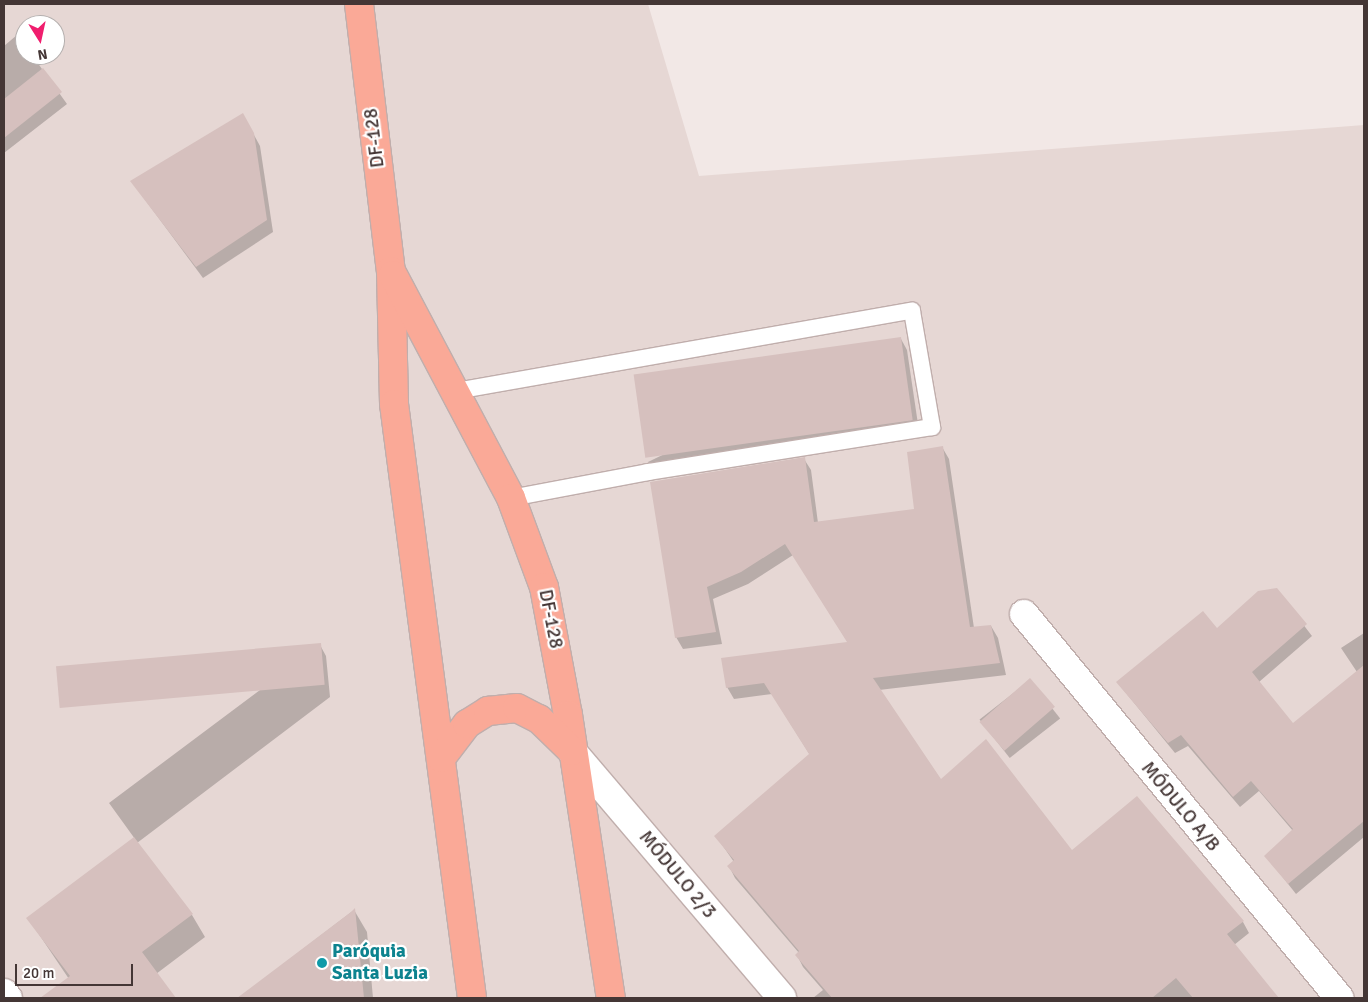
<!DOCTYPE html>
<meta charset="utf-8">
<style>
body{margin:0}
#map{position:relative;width:1368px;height:1002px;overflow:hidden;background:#f2e8e6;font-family:Signika,sans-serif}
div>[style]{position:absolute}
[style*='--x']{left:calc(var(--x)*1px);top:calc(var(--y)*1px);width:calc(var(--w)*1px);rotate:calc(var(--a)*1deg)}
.residential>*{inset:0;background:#e6d7d4}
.shadow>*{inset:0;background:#0003;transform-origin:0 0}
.building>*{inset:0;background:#d6c0be;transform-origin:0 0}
.roads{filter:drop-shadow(1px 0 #c0aeac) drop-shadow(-1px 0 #c0aeac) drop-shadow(0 1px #c0aeac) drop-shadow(0 -1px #c0aeac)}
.lane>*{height:16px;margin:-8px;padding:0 8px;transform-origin:8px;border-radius:8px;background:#fff}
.street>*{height:28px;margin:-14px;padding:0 14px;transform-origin:14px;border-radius:14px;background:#fff}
.primary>*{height:28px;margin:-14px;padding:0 14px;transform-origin:14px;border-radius:14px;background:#faa997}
.dots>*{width:14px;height:14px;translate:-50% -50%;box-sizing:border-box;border:2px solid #fff;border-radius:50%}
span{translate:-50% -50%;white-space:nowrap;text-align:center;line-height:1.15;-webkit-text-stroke:4.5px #fff;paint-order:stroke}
.street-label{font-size:19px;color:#443635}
.culture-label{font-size:19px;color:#0d838f;font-weight:700}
.left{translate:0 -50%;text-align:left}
.frame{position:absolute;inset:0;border:5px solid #443635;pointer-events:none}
.north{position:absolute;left:15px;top:15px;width:50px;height:50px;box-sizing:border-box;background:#fff;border:1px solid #b4afae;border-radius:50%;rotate:170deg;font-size:14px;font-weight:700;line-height:20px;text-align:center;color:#443635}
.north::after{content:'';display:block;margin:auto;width:18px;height:22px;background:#f01e6e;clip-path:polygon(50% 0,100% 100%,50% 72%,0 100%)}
.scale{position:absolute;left:15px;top:964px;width:118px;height:22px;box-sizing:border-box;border:2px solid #443635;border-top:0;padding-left:6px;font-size:15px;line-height:18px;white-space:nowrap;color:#443635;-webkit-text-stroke:4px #fff;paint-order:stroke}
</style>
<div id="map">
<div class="residential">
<i style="clip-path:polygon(evenodd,4px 4px,648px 4px,699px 176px,1364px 125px,1364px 998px,4px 998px,4px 4px,25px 25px,55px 25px,55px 55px,25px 55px,25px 25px)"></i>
</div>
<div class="shadow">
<i style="clip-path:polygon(17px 35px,25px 45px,25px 55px,32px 55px,67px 104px,4px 153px,4px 46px)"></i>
<i style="clip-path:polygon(249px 126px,260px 146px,273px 232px,203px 278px,132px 182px)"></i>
<i style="clip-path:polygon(901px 339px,907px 350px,919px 431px,655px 473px,648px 462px)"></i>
<i style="clip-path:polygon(942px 447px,949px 459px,974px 628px,991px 626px,998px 638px,1006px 675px,879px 690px,941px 780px,1072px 852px,1243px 922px,1249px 933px,1234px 945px,1277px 998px,813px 998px,823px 990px,803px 967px,797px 955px,799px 953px,735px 878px,729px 866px,734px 862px,716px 836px,810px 755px,772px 694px,734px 699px,727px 687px,849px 644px,793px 555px,748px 584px,713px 599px,722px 644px,683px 649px,676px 637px,651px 483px,804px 459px,811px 470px,818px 523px,915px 510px)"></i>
<i style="clip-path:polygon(1276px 589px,1312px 636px,1259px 682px,1292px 725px,1357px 672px,1341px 648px,1364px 633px,1364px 837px,1296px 894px,1266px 856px,1293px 831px,1259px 791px,1240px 807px,1188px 746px,1175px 753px,1117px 682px,1217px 630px)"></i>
<i style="clip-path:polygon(320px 645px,326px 656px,330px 697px,137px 843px,192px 915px,205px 937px,156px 974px,174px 998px,64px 998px,58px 987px,69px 979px,28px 918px,135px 839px,109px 803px)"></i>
<i style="left:1030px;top:680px;width:49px;height:64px;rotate:52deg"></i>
<i style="clip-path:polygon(354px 910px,367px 932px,373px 998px,239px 998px)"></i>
</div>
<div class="building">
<i style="clip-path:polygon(43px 68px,62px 92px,4px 138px,4px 99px)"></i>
<i style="clip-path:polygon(243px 113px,254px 133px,267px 220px,196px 267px,130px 181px)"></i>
<i style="left:901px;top:337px;width:84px;height:270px;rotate:82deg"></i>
<i style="clip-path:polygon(943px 446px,970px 627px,991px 625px,1000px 663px,873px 678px,941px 779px,986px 739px,1072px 850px,1137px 796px,1244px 921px,1227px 934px,1279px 998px,1193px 998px,1176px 978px,1152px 998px,832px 998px,795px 955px,799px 951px,727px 866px,734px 860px,714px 836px,809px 754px,764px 683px,726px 688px,721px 658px,847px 642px,785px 544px,741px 572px,707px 587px,716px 632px,675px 638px,650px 482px,805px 457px,814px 522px,914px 509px,907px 452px)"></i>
<i style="clip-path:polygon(1277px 588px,1307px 624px,1252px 672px,1293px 723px,1364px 665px,1364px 821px,1288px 884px,1264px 856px,1293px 829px,1251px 781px,1233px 797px,1181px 735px,1168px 743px,1116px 682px,1203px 611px,1217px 628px,1258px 591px)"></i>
<i style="left:321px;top:643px;width:42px;height:266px;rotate:85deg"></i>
<i style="left:1030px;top:678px;width:38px;height:67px;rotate:49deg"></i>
<i style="clip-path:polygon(134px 837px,193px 914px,142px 952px,176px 998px,40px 998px,70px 976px,26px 918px)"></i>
<i style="clip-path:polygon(355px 908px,364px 998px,237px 998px,351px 912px)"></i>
</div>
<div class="roads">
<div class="lane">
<i style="--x:456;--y:391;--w:463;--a:-10"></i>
<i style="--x:912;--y:311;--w:118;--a:80.2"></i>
<i style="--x:932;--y:427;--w:288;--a:171"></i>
<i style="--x:648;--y:472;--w:139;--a:169.3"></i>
</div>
<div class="street">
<i style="--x:1024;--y:614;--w:497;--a:50.6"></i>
<i style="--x:572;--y:751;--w:324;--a:49.6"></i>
<i style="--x:4;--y:993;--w:6;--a:51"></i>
</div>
<div class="primary">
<i style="--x:359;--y:4;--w:269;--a:83.2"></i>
<i style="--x:391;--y:271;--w:133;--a:88.7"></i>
<i style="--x:394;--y:404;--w:599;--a:82.52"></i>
<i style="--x:393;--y:275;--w:252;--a:62.1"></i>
<i style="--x:511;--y:498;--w:95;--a:69.7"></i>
<i style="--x:544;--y:587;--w:130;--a:79.4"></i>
<i style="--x:568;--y:715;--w:286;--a:81.4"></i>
<i style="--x:441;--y:758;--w:43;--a:-52.6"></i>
<i style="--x:467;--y:724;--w:25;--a:-32"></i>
<i style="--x:488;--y:711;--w:29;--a:-6"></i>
<i style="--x:517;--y:708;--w:25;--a:27"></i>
<i style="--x:539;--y:719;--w:46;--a:44.1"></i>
</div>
</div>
<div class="dots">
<i style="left:322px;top:963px;background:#0f9aa8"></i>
</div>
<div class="street-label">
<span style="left:375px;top:138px;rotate:-97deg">DF-128</span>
<span style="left:550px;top:619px;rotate:79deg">DF-128</span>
<span style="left:1180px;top:807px;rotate:50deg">MÓDULO A/B</span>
<span style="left:677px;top:875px;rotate:50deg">MÓDULO 2/3</span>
</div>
<div class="culture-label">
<span class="left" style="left:332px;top:963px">Paróquia<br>Santa Luzia</span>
</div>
<div class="frame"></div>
<div class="north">N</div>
<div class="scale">20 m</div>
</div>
